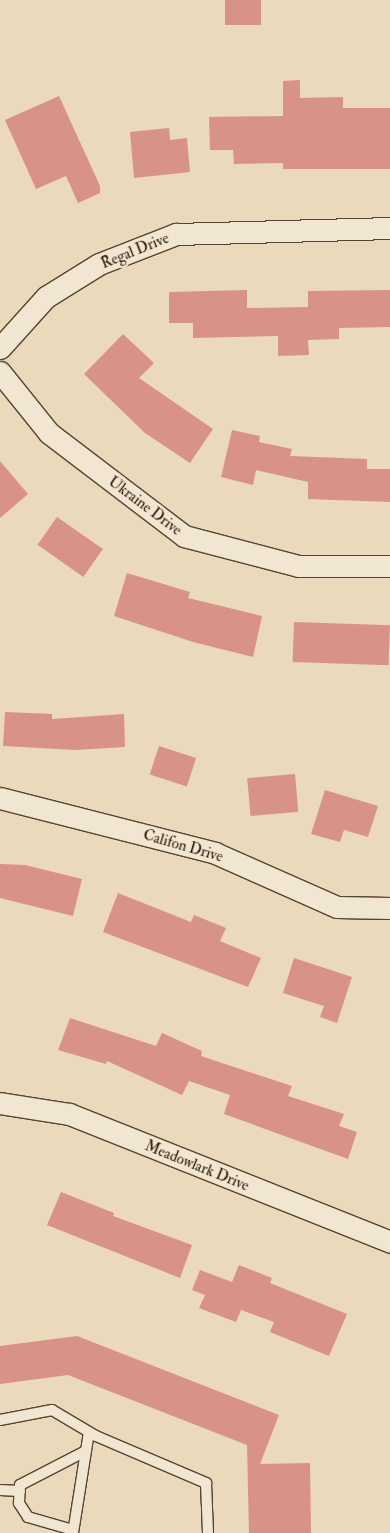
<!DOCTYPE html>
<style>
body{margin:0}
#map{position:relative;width:390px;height:1533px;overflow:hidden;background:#ead9ba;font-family:"IM FELL Double Pica",serif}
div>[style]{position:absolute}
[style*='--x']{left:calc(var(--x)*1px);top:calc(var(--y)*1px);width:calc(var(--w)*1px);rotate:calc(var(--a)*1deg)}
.building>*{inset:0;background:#d99287;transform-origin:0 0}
.roads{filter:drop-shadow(1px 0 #56442e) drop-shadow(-1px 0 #56442e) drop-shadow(0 1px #56442e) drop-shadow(0 -1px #56442e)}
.service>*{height:10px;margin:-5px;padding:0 5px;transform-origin:5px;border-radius:5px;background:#f1e6d2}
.minor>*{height:21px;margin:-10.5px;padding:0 10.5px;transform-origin:10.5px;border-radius:10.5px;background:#f1e6d2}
span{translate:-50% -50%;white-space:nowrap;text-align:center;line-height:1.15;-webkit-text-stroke:5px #f1e6d2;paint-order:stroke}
.street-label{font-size:15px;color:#251300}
</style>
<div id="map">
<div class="building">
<i style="left:225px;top:0;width:36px;height:25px"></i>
<i style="clip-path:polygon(300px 80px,300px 98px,343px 97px,343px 108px,390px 108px,390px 169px,283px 169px,283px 163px,234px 164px,233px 150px,210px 150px,209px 117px,283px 116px,283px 81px)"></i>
<i style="clip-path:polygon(59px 96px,100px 186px,100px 193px,78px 203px,66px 176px,36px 189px,5px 120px)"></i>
<i style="clip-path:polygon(169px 128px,170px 140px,187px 138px,190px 172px,134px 178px,130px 132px)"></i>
<i style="clip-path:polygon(247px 290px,247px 308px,308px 307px,308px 291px,390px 290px,390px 327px,339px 328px,339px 339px,308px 340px,309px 355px,278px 356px,278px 336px,193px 338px,193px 323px,169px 323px,169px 292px)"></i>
<i style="clip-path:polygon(123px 334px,154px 363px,139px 378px,213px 429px,190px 463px,145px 433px,84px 374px)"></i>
<i style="clip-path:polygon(232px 430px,260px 436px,259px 442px,292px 449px,290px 456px,367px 459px,367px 469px,390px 469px,390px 502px,308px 499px,308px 482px,256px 470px,253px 485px,221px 477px)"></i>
<i style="clip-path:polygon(0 461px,28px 494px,0 518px)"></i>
<i style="left:57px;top:517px;width:56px;height:34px;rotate:35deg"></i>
<i style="clip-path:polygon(127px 573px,190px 592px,188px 598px,262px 616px,253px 657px,193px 642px,114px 616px)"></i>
<i style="left:294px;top:622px;width:96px;height:40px;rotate:2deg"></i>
<i style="clip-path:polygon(5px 712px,52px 714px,52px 719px,124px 714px,125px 747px,75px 750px,3px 746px)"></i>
<i style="left:159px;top:746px;width:39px;height:30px;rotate:18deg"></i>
<i style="left:295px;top:774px;width:38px;height:48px;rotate:85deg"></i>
<i style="clip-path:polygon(325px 790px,378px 806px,368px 837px,344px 830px,340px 842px,311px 834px)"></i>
<i style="clip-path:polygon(0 864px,25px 865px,82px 879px,73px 916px,0 898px)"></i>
<i style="clip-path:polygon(118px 893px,191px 922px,194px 915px,226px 928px,220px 941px,261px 958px,248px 987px,103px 932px)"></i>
<i style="clip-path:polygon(294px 958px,352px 977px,337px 1023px,320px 1017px,324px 1006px,283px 993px)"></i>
<i style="clip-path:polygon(70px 1018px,156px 1046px,162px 1033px,202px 1051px,201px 1056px,292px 1086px,288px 1096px,344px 1114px,339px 1126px,357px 1132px,348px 1159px,224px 1114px,230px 1095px,189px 1081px,182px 1095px,107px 1061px,106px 1064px,58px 1050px)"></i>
<i style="clip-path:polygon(61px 1192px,114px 1213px,113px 1216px,192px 1245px,180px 1278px,47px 1225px)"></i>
<i style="clip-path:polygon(239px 1265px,272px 1278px,270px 1283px,347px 1314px,329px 1356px,270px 1332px,274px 1322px,241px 1310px,236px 1322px,199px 1308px,205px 1295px,192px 1290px,200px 1270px,232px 1282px)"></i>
<i style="clip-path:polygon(77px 1336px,279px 1415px,260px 1464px,310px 1463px,311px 1533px,249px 1533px,247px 1445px,68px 1375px,0 1384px,0 1346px)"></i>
</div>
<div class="roads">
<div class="service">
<i style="--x:0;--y:1420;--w:53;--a:-10.9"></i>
<i style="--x:52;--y:1410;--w:51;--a:30.6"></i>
<i style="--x:96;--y:1436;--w:120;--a:23.1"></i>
<i style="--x:206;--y:1483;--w:50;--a:87.7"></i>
<i style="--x:0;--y:1490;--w:20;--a:3"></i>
<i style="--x:73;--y:1530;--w:47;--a:-163.9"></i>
<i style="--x:28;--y:1517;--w:17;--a:-123"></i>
<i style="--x:19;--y:1503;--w:18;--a:-87"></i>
<i style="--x:20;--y:1485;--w:74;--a:-27.3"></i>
<i style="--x:73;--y:1533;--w:102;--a:-81"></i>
</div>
<div class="minor">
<i style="--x:0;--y:348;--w:69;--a:-48"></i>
<i style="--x:46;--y:297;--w:62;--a:-31.9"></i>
<i style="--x:99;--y:264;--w:83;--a:-21.3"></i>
<i style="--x:176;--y:234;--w:214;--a:-1.6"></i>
<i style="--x:0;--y:372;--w:78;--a:51.2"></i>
<i style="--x:49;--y:433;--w:170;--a:37.3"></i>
<i style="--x:184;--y:536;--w:118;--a:14.7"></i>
<i style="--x:298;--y:566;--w:92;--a:0"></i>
<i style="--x:0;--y:798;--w:222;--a:14.3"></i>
<i style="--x:215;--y:853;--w:133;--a:23.9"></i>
<i style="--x:337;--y:907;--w:53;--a:1.1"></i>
<i style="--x:0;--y:1103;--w:70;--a:9.1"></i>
<i style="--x:69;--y:1114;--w:346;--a:21.7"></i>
</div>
</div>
<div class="street-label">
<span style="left:135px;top:251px;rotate:-22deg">Regal Drive</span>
<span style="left:145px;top:506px;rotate:37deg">Ukraine Drive</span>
<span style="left:183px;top:846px;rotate:16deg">Califon Drive</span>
<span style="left:197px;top:1166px;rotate:22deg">Meadowlark Drive</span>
</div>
</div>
